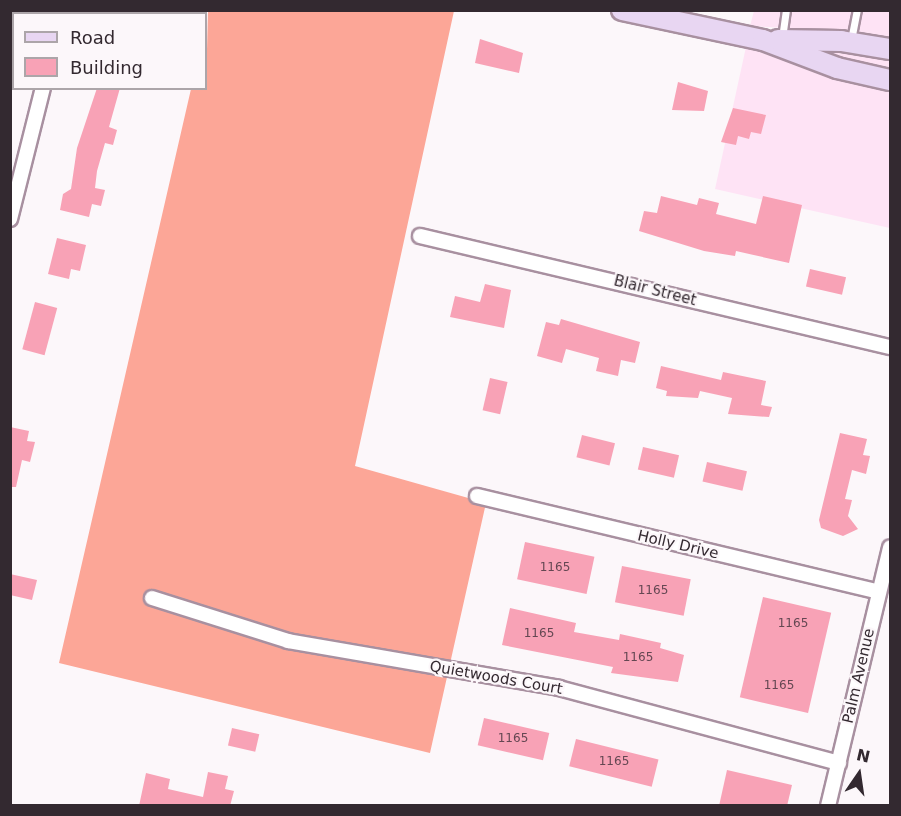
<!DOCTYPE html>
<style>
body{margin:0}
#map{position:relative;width:901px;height:816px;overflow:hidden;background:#fcf7fa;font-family:"DejaVu Sans",sans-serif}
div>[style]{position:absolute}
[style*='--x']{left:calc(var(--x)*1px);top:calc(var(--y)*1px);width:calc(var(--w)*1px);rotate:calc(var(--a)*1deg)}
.built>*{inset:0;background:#fee3f5}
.forest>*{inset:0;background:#fca697}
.building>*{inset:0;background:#f8a2b6;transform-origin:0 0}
.roads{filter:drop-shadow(2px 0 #a890a0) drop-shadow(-2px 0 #a890a0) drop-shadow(0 2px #a890a0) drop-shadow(0 -2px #a890a0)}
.lane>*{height:7px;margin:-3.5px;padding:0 3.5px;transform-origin:3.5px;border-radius:3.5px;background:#fff}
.street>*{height:14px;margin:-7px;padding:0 7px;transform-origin:7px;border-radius:7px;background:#fff}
.secondary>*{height:20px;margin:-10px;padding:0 10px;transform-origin:10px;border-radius:10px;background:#e8d6f2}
span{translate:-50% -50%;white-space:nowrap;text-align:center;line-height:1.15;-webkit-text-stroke:4.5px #fcf7fa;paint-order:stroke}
.number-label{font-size:12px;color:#644752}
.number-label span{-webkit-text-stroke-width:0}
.street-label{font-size:15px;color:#332930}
.frame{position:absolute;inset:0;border:12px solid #332930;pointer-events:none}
.legend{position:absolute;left:12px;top:12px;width:195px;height:78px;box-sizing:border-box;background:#fcf7fa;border:2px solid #aca5a9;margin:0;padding:8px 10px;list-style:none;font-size:18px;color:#332930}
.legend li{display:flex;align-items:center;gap:12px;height:30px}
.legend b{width:30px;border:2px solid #aca5a9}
.north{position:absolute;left:829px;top:744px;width:60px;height:60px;-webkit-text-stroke:4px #fcf7fa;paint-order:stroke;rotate:13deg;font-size:16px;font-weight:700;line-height:24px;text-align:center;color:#332930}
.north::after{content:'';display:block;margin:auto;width:21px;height:27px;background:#332930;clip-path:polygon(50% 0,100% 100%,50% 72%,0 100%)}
</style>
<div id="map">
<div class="built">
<i style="clip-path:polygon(754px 11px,890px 11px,890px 38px,843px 31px,750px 26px)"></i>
<i style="clip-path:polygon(746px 47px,834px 78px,890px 91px,890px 228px,715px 189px)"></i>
<i style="clip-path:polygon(821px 51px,890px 59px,890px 70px,840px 58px)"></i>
</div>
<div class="forest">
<i style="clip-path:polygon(208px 11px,454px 11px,355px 466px,486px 503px,430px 753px,59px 663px,191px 89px,206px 88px)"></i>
</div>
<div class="building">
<i style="clip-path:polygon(480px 39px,523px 53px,519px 73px,475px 63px)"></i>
<i style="clip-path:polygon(678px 82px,708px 91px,704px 111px,672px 110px)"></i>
<i style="clip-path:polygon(97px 88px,120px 88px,109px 127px,117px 130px,113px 145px,105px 143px,97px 171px,95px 188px,105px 190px,101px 206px,92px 204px,89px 217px,60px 210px,63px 194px,71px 189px,77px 148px)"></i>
<i style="clip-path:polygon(733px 108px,766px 115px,761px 134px,751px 132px,749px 139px,738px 136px,736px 145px,721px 142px)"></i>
<i style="clip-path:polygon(661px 196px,697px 205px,699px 198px,719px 203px,716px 214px,756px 224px,763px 196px,802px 205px,789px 263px,736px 251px,735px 256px,704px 251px,639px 231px,644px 211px,657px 213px)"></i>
<i style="clip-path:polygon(57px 238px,86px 245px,80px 271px,71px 269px,69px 279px,48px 274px)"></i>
<i style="left:810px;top:269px;width:37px;height:18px;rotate:13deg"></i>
<i style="clip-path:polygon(485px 284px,511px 290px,504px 328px,450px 317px,455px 296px,480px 302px)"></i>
<i style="left:35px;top:302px;width:23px;height:49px;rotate:15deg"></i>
<i style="clip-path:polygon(561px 319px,640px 342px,635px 363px,621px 360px,618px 376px,596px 371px,599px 358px,566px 349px,562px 363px,537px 356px,546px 322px,559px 325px)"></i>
<i style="clip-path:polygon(661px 366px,721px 380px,723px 372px,766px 381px,761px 405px,772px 407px,769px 417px,728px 414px,732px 398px,700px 391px,698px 398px,666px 396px,667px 391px,656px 388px)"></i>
<i style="left:490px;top:378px;width:18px;height:33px;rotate:13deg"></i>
<i style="clip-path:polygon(10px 427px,29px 431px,27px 441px,35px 442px,30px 462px,22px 460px,16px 487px,10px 487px)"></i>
<i style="clip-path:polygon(840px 433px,867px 439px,863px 455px,870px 456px,866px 474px,852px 470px,845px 499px,852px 500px,848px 516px,858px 529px,843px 536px,821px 528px,819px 520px)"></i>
<i style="left:582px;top:435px;width:34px;height:23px;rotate:14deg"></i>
<i style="left:643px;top:447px;width:37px;height:23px;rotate:13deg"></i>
<i style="left:707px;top:462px;width:41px;height:20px;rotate:13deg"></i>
<i style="left:525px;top:542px;width:71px;height:38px;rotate:12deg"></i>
<i style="left:622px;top:566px;width:70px;height:37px;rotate:11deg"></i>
<i style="clip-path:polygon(10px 574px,37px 580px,32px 600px,10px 595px)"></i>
<i style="left:763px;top:597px;width:70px;height:103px;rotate:13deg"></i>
<i style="clip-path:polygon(510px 608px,576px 623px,574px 632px,619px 640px,620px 634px,661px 643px,660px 648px,684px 655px,678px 682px,611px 673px,613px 667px,502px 645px)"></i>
<i style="left:484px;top:718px;width:67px;height:28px;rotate:13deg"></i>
<i style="left:232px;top:728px;width:28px;height:18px;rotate:13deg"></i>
<i style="left:576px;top:739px;width:85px;height:28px;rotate:14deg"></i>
<i style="clip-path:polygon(727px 770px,792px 785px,787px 806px,719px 806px)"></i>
<i style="clip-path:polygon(208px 772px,228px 776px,225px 789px,234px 791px,230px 806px,139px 806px,146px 773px,170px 779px,168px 789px,203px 797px)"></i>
</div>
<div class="roads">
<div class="lane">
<i style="--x:782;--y:38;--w:28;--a:-82"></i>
<i style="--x:851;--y:40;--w:31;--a:-79"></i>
</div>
<div class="street">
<i style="--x:10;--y:27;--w:4;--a:14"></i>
<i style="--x:10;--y:219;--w:135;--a:-75.9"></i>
<i style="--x:420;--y:236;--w:483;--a:13.3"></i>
<i style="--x:477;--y:496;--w:413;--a:13.4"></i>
<i style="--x:152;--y:598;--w:143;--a:17.5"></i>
<i style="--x:288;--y:641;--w:275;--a:9.8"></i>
<i style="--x:559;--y:688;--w:290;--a:15"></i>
<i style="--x:828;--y:806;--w:266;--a:-76.5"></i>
</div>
<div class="secondary">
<i style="--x:622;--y:10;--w:144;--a:12"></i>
<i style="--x:763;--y:40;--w:79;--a:20.7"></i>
<i style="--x:837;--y:68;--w:54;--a:12.8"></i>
<i style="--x:778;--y:40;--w:63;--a:0.9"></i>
<i style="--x:841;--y:41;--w:50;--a:9.3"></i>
</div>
</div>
<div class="number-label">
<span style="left:555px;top:568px">1165</span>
<span style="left:653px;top:591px">1165</span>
<span style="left:793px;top:624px">1165</span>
<span style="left:539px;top:634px">1165</span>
<span style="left:638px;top:658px">1165</span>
<span style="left:779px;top:686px">1165</span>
<span style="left:513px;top:739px">1165</span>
<span style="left:614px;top:762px">1165</span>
</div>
<div class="street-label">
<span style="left:655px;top:291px;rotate:14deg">Blair Street</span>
<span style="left:678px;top:545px;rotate:13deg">Holly Drive</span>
<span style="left:859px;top:676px;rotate:-77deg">Palm Avenue</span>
<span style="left:496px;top:678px;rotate:10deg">Quietwoods Court</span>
</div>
<div class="frame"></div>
<ul class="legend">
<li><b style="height:8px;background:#e8d6f2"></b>Road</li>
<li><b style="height:16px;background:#f8a2b6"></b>Building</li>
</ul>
<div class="north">N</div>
</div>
